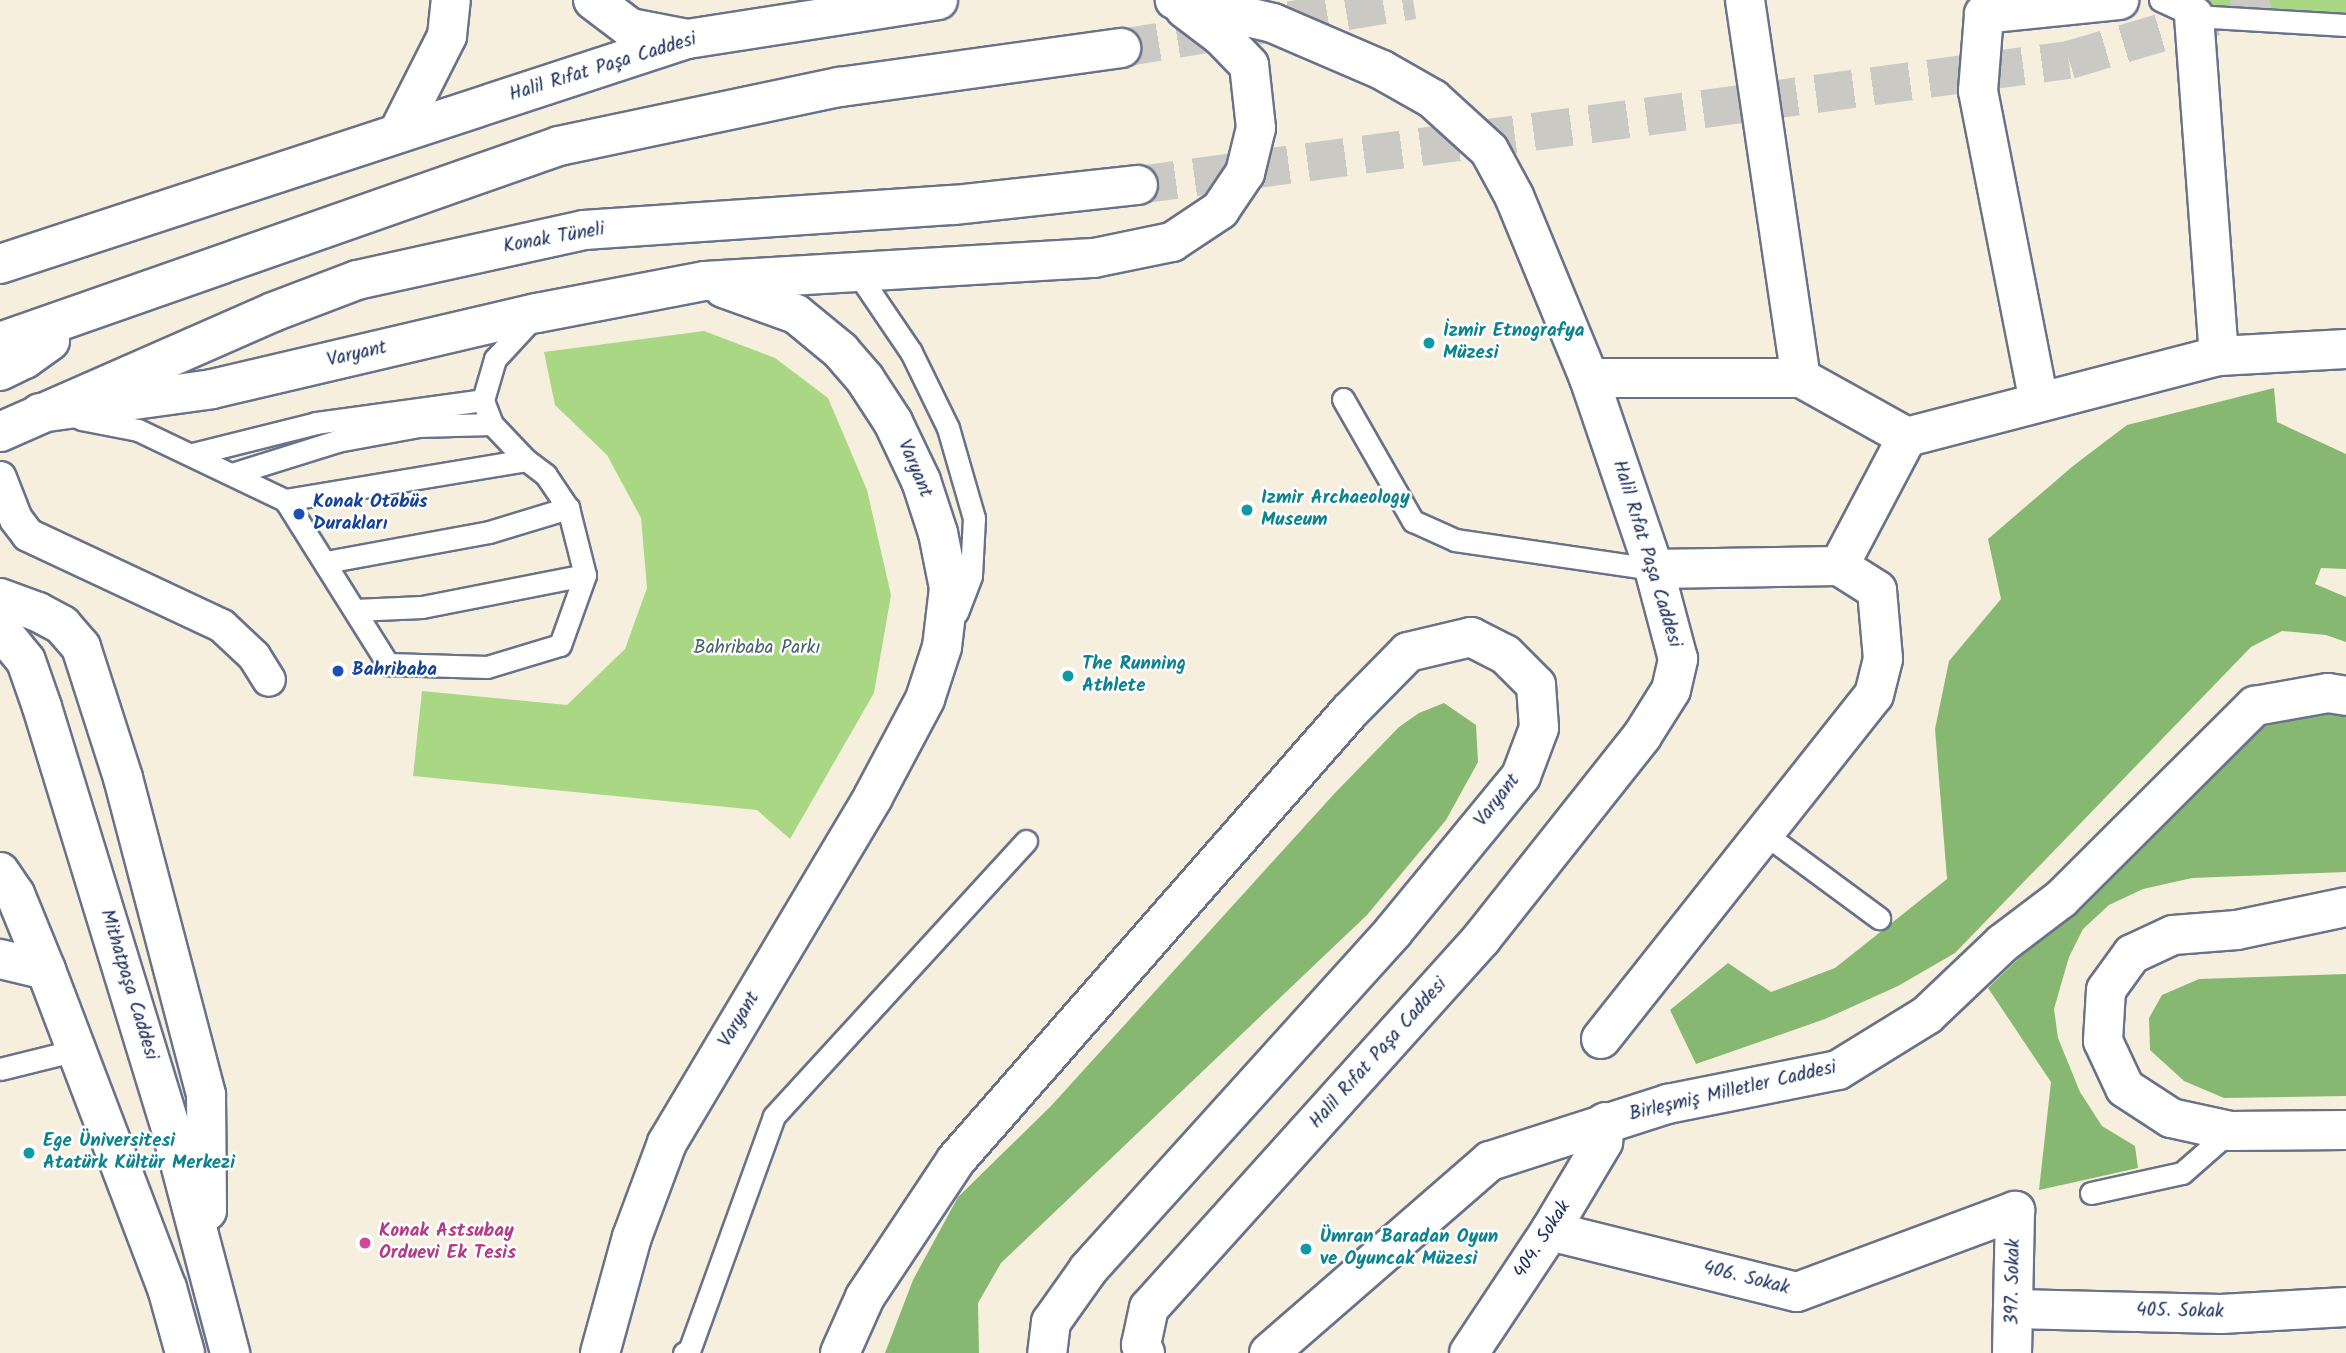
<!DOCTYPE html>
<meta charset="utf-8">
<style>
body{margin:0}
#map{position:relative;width:2346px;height:1353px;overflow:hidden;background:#f7efde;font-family:Kalam,sans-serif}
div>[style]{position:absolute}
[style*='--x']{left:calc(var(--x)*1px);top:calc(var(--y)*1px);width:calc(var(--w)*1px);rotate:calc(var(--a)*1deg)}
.green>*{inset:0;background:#a9d784}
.forest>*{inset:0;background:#86b872}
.primary-tunnel>*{height:38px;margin-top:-19px;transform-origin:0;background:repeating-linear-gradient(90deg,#cbc9c4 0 38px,transparent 0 57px)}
.roads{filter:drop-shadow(2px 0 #68728b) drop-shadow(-2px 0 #68728b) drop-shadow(0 2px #68728b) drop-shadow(0 -2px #68728b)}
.service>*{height:21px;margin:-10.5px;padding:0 10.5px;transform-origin:10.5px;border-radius:10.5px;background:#fff}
.pedestrian>*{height:32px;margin:-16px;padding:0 16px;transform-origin:16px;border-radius:16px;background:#fff}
.minor>*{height:38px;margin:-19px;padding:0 19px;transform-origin:19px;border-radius:19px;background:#fff}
.primary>*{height:38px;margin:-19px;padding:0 19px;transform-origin:19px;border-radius:19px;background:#fff}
.dots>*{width:19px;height:19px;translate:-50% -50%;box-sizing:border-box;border:4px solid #fff;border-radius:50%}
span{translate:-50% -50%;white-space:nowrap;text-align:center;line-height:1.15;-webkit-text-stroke:5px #fff;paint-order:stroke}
.street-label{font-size:19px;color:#1b2f5e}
.culture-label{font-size:19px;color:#0d838f;font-weight:700}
.left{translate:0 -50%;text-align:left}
.transit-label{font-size:19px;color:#164399;font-weight:700}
.park-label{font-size:19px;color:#466169}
.hotel-label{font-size:19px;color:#b23c85;font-weight:700}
</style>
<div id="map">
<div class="green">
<i style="clip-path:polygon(2176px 0,2346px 0,2346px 19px,2193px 7px)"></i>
<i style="clip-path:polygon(704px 331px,775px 358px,828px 398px,867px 490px,891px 595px,874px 693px,790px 839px,757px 810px,413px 776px,422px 691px,567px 705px,625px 649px,647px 588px,641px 518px,607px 455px,555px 405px,544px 352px)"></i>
</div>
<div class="forest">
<i style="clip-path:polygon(2274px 388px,2277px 422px,2346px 454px,2346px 569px,2321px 568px,2315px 584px,2346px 597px,2346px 642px,2326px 635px,2282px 631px,2251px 647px,1955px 953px,1898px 986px,1825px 1019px,1696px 1064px,1670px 1010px,1728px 963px,1771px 992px,1835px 968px,1947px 879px,1935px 729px,1949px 661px,2001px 599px,1988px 539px,2073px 466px,2127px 425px)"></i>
<i style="clip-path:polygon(1444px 703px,1476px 725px,1478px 762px,1446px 820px,1367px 915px,1001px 1263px,978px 1303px,979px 1353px,885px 1353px,913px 1280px,958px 1197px,1051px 1106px,1334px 794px,1399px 727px,1419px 713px)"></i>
<i style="clip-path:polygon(2327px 706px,2346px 710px,2346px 872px,2192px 878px,2143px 889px,2109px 905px,2083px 929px,2069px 957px,2054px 1009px,2058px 1038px,2080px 1092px,2102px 1126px,2135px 1146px,2138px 1168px,2039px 1190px,2051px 1082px,1988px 988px,2257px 729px)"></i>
<i style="clip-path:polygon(2346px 974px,2346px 1096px,2224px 1098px,2184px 1081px,2150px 1050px,2149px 1018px,2162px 995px,2199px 979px)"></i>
</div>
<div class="primary-tunnel">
<i style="--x:1121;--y:48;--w:296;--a:-9.3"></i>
<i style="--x:1138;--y:185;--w:939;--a:-7.65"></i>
<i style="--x:2069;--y:60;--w:211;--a:-16.5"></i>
</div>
<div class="roads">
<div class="service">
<i style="--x:2160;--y:0;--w:38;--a:25"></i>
<i style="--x:2194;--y:16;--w:152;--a:3.4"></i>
<i style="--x:858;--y:274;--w:94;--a:55.8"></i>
<i style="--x:911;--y:352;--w:85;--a:64"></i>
<i style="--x:948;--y:428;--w:94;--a:73.9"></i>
<i style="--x:974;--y:518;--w:58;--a:93"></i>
<i style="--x:971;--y:576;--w:39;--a:111"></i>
<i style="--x:1343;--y:399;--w:141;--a:60.2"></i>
<i style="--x:1413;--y:521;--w:46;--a:24.3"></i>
<i style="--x:1455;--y:540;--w:201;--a:8.3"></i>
<i style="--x:81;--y:419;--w:58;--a:10.9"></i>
<i style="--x:138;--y:430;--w:163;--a:25.5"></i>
<i style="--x:285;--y:500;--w:194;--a:57.9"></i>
<i style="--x:388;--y:664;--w:99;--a:1.7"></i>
<i style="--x:487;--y:667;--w:76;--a:-16.8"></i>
<i style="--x:560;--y:645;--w:74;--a:-70.3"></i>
<i style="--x:585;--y:575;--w:69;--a:-104.2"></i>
<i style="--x:568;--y:508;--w:40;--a:-124"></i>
<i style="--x:546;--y:475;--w:25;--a:-143"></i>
<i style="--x:526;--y:460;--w:50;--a:-133.4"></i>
<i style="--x:492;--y:424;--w:26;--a:-111"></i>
<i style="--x:483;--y:400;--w:43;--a:-73.7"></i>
<i style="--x:495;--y:359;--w:56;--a:-47.2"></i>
<i style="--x:193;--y:454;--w:127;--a:-14.1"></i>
<i style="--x:316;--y:423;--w:169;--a:-7.8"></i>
<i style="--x:232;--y:474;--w:110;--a:-17.4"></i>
<i style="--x:337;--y:441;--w:82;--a:-10.5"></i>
<i style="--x:418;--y:426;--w:74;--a:-1.5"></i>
<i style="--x:285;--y:500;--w:244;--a:-9.4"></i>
<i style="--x:326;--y:562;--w:166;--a:-10.4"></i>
<i style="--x:489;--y:532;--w:83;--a:-16.9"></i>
<i style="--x:355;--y:610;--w:67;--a:-2.6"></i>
<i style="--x:422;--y:607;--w:166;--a:-11.1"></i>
<i style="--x:1765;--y:834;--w:142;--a:36.4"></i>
<i style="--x:0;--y:1069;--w:79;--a:-13.9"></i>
<i style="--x:2091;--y:1193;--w:93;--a:-12.4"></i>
<i style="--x:2182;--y:1173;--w:64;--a:-41.2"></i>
<i style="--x:684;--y:1353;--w:5;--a:-22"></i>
<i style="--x:689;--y:1351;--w:250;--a:-70.1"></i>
<i style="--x:774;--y:1116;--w:373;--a:-47.5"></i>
</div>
<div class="pedestrian">
<i style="--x:0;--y:478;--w:44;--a:68.7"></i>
<i style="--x:16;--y:519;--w:20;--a:53"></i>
<i style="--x:28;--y:535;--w:214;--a:25.1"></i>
<i style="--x:222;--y:626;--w:44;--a:43.2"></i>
<i style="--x:254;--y:656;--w:28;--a:58"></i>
</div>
<div class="minor">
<i style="--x:593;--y:0;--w:46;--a:37.1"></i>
<i style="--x:630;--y:28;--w:58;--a:10.9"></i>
<i style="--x:1745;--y:0;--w:382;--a:81.6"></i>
<i style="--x:1801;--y:378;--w:121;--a:29.1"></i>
<i style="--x:2194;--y:16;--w:341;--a:85.8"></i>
<i style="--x:398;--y:133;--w:109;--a:-63.2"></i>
<i style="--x:447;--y:36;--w:36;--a:-84"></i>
<i style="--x:1589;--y:378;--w:212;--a:0"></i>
<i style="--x:2039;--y:402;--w:317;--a:-101.1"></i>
<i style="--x:1978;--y:91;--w:77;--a:-85.5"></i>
<i style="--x:1984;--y:14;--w:136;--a:-5.9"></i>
<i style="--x:1654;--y:569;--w:185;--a:-0.9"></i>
<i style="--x:1839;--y:566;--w:146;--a:-62.2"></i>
<i style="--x:1907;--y:437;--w:322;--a:-14.6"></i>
<i style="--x:2219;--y:356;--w:127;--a:-3.2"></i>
<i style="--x:1601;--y:1039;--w:439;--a:-51.6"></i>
<i style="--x:1874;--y:695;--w:37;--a:-76"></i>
<i style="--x:1883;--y:659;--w:69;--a:-95"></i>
<i style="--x:1877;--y:590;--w:45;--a:-147.7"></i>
<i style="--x:1550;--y:1231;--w:254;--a:13.9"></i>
<i style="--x:1797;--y:1292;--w:233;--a:-20.4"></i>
<i style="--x:2015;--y:1211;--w:142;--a:91.2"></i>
<i style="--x:2014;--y:1309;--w:207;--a:1.4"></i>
<i style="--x:2221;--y:1314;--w:125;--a:-3.2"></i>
<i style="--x:1469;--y:1353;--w:146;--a:-56.4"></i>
<i style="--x:1550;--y:1231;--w:104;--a:-59.2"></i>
<i style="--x:1603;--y:1142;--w:20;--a:-84"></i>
</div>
<div class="primary">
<i style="--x:0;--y:264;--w:723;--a:-18.13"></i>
<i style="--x:687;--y:39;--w:254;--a:-8.8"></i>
<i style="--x:0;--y:342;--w:592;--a:-19.32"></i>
<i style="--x:559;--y:146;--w:287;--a:-11.9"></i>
<i style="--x:840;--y:87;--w:284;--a:-7.9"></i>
<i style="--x:0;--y:371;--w:28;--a:-26"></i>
<i style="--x:25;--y:359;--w:31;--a:-36"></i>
<i style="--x:40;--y:413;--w:174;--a:-7.9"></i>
<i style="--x:212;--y:389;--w:334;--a:-13.2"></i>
<i style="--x:537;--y:313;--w:171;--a:-10.8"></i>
<i style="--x:705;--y:281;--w:390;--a:-3.4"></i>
<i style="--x:1094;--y:258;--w:80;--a:-11.6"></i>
<i style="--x:1172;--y:242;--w:58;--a:-33.7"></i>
<i style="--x:1220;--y:210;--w:45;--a:-56"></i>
<i style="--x:1245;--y:173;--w:46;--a:-76.3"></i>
<i style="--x:1256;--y:128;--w:63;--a:-96.3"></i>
<i style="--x:1249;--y:65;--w:40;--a:-134"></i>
<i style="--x:1221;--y:36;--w:46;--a:-142.9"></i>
<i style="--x:0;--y:432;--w:298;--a:-23.7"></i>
<i style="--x:273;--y:312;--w:90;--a:-20.9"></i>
<i style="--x:357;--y:280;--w:232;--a:-12.4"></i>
<i style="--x:584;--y:230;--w:371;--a:-3.9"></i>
<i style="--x:954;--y:205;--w:185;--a:-6.2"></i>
<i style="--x:0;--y:598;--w:40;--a:20.2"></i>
<i style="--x:38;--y:612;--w:27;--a:28"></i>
<i style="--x:62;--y:625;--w:29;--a:49"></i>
<i style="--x:81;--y:647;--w:138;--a:72.2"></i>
<i style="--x:123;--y:778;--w:328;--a:75.3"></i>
<i style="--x:206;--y:1095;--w:116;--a:89.5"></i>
<i style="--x:0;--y:629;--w:41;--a:50.9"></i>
<i style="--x:26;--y:661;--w:49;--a:70.8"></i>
<i style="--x:42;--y:707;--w:445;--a:73"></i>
<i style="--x:172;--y:1133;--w:228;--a:75.2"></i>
<i style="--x:0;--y:872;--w:27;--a:56"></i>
<i style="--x:15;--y:894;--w:82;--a:67.8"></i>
<i style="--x:46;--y:970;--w:340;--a:69.2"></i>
<i style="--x:167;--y:1288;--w:67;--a:74.5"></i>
<i style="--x:2346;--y:907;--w:111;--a:168.1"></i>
<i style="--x:2237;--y:930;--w:64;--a:175.5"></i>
<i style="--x:2173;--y:935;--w:45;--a:155.1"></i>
<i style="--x:2132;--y:954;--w:44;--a:125.8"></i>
<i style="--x:2106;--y:990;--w:51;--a:93.4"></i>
<i style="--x:2103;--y:1041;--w:52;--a:64.9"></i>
<i style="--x:2125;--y:1088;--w:55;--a:33.1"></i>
<i style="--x:2171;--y:1118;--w:60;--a:12.4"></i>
<i style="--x:2230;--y:1131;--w:116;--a:-0.5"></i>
<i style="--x:0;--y:959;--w:47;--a:13.4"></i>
<i style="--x:600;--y:1353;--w:120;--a:-74.6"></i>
<i style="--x:632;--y:1237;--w:100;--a:-69.6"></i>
<i style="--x:667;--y:1143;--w:403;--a:-59.2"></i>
<i style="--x:873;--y:797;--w:111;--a:-62"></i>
<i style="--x:925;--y:699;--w:55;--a:-71.9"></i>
<i style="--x:942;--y:647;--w:59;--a:-83.2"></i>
<i style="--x:949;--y:588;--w:56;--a:-101.3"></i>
<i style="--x:938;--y:533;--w:55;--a:-108.1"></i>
<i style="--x:921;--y:481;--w:65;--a:-115.4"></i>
<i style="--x:893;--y:422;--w:51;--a:-123.1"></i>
<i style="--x:865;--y:379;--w:37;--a:-131"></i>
<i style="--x:841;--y:351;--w:58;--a:-140.6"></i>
<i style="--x:796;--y:314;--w:77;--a:-160.4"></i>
<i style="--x:840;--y:1353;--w:61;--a:-65.9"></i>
<i style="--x:865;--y:1297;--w:164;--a:-56.4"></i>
<i style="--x:956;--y:1160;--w:596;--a:-48.74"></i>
<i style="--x:1349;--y:712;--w:84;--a:-45.5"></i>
<i style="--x:1408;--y:652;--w:65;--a:-13.4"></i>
<i style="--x:1471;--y:637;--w:38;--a:27"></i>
<i style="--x:1505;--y:654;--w:44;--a:45"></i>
<i style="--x:1536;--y:685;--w:43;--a:86"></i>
<i style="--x:1539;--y:728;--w:51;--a:110.6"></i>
<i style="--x:1521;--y:776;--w:202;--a:129.4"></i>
<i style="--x:1393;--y:932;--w:455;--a:132.1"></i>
<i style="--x:1088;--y:1270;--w:64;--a:125.4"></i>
<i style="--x:1051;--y:1322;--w:31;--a:97"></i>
<i style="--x:1145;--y:1353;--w:9;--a:-117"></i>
<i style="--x:1141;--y:1345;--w:38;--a:-78"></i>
<i style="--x:1149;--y:1308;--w:498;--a:-48"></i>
<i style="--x:1482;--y:938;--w:258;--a:-51.6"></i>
<i style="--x:1642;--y:736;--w:54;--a:-57.8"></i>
<i style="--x:1671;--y:690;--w:32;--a:-77"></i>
<i style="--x:1678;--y:659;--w:93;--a:-104.9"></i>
<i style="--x:1654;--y:569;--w:202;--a:-108.8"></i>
<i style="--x:1589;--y:378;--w:197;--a:-112.4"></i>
<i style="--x:1514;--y:196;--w:52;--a:-118.5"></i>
<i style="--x:1489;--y:150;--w:76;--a:-137.7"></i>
<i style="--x:1433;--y:99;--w:59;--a:-150.4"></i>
<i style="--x:1382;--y:70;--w:119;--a:-156.7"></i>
<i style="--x:1273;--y:23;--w:101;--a:-166.8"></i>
<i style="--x:1269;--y:1353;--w:293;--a:-41"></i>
<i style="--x:1490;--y:1161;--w:187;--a:-17.8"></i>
<i style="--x:1668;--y:1104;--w:173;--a:-11.3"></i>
<i style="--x:1838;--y:1070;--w:105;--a:-31.7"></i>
<i style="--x:1927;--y:1015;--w:105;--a:-43.5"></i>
<i style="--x:2003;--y:943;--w:73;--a:-37.2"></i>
<i style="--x:2061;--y:899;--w:274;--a:-44.9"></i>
<i style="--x:2255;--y:706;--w:74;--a:-10.1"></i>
<i style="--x:2328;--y:693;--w:18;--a:9"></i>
</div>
</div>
<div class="dots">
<i style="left:1429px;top:343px;background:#0f9aa8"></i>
<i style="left:1247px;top:510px;background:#0f9aa8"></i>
<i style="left:299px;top:514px;background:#1a4fb4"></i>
<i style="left:338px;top:671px;background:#1a4fb4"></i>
<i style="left:1068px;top:676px;background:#0f9aa8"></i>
<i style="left:29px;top:1153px;background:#0f9aa8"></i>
<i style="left:365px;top:1243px;background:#d1479c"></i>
<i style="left:1306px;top:1249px;background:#0f9aa8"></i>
</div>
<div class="street-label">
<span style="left:603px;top:68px;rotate:-17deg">Halil Rıfat Paşa Caddesi</span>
<span style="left:554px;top:239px;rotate:-10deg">Konak Tüneli</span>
<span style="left:357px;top:355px;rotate:-13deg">Varyant</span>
<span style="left:914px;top:469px;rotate:67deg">Varyant</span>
<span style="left:1646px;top:554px;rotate:73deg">Halil Rıfat Paşa Caddesi</span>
<span style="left:1498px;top:801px;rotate:-52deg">Varyant</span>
<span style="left:128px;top:985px;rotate:73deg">Mithatpaşa Caddesi</span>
<span style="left:740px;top:1020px;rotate:-59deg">Varyant</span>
<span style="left:1379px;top:1054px;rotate:-48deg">Halil Rıfat Paşa Caddesi</span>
<span style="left:1733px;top:1092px;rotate:-13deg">Birleşmiş Milletler Caddesi</span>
<span style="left:1543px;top:1240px;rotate:-57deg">404. Sokak</span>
<span style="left:1746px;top:1279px;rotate:14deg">406. Sokak</span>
<span style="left:2014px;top:1282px;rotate:-89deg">397. Sokak</span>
<span style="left:2180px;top:1312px;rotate:1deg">405. Sokak</span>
</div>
<div class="culture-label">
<span class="left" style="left:1443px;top:343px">İzmir Etnografya<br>Müzesi</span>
<span class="left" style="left:1261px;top:510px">Izmir Archaeology<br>Museum</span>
<span class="left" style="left:1082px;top:676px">The Running<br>Athlete</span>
<span class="left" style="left:43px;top:1153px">Ege Üniversitesi<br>Atatürk Kültür Merkezi</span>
<span class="left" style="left:1320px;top:1249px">Ümran Baradan Oyun<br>ve Oyuncak Müzesi</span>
</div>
<div class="transit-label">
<span class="left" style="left:313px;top:514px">Konak Otobüs<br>Durakları</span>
<span class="left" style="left:352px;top:671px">Bahribaba</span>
</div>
<div class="park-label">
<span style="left:757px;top:649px">Bahribaba Parkı</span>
</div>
<div class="hotel-label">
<span class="left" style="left:379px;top:1243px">Konak Astsubay<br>Orduevi Ek Tesis</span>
</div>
</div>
